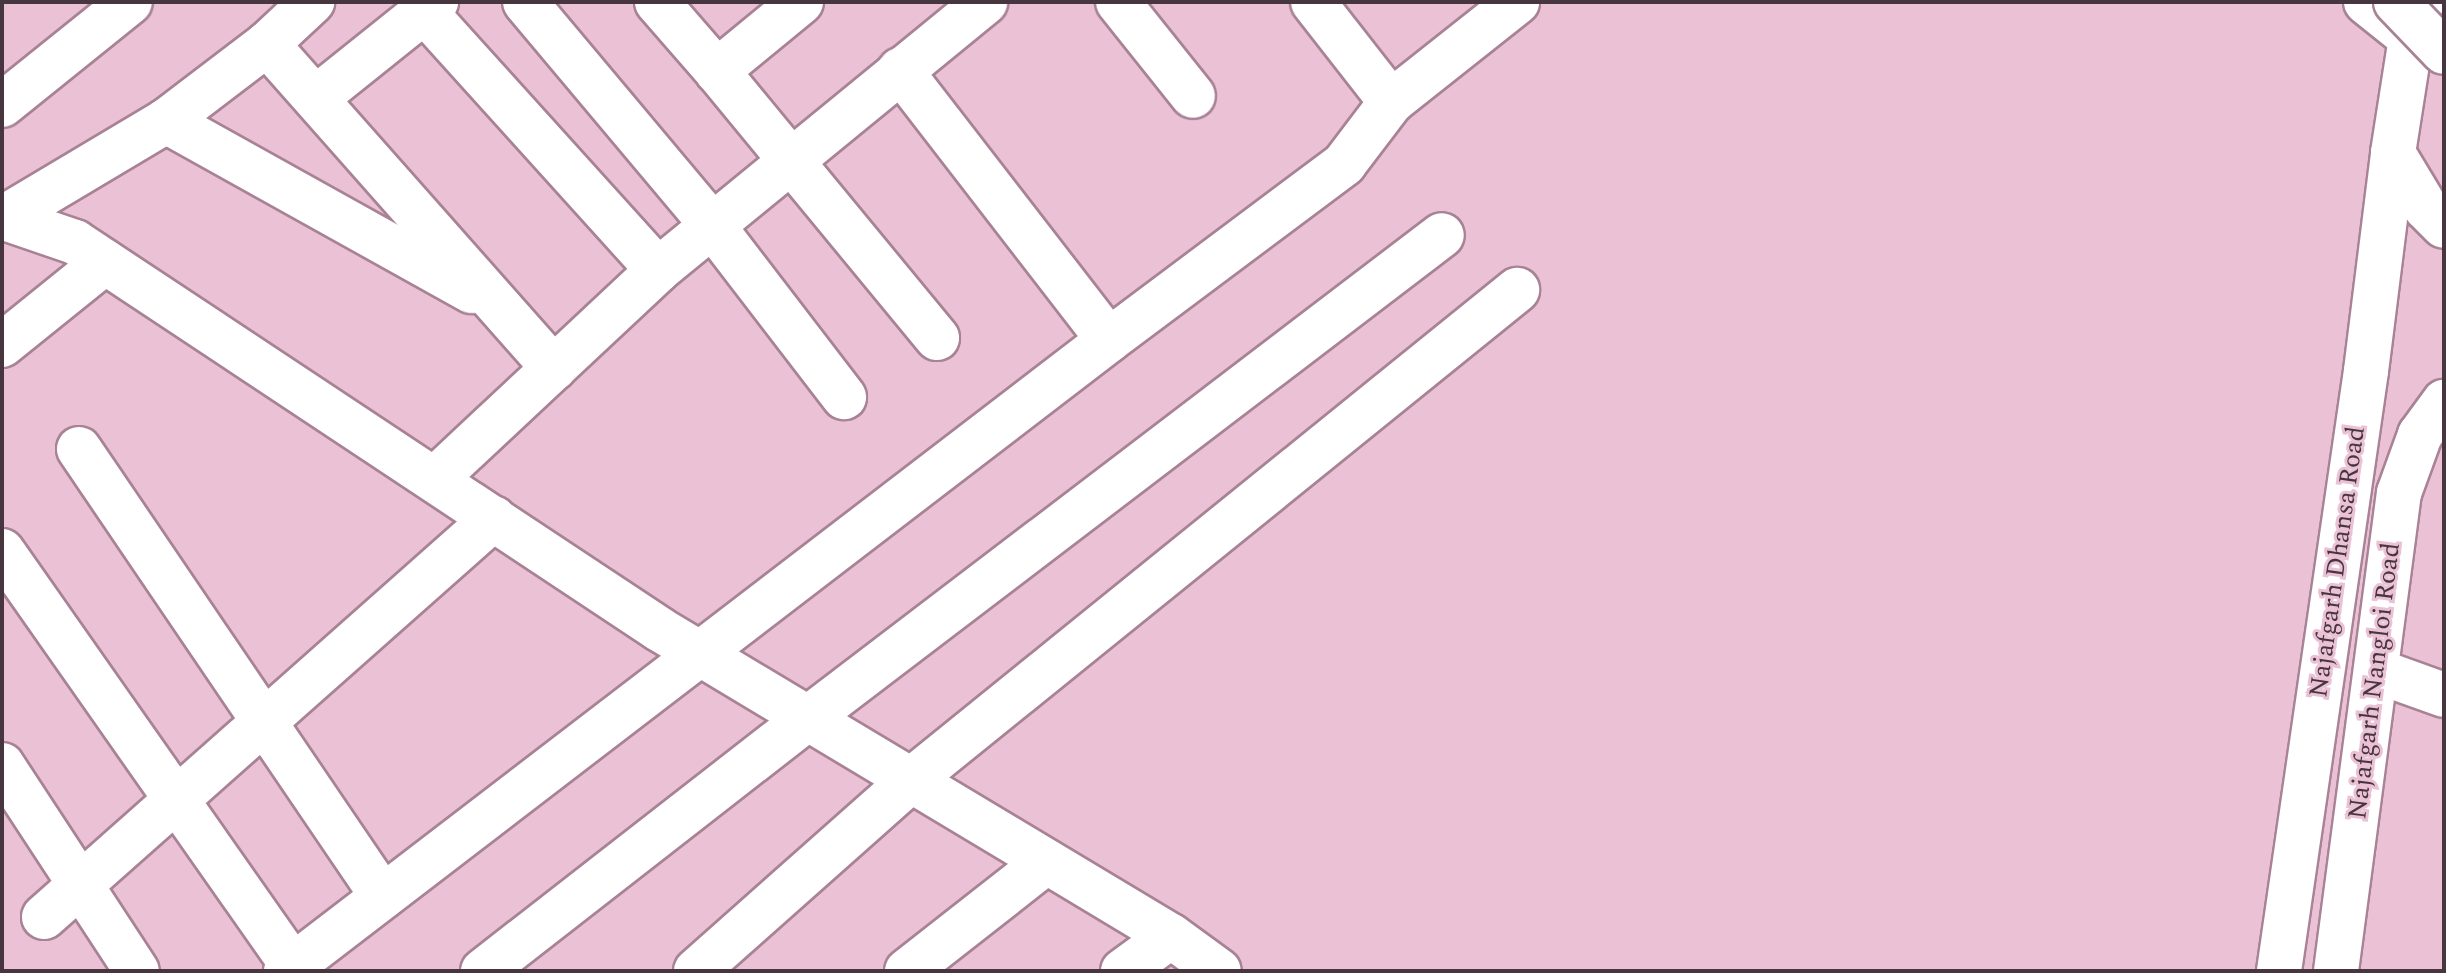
<!DOCTYPE html>
<style>
body{margin:0}
#map{position:relative;width:2446px;height:973px;overflow:hidden;background:#eac1d5;font-family:Spectral,serif}
div>[style]{position:absolute}
[style*='--x']{left:calc(var(--x)*1px);top:calc(var(--y)*1px);width:calc(var(--w)*1px);rotate:calc(var(--a)*1deg)}
.roads{filter:drop-shadow(2px 0 #a88295) drop-shadow(-2px 0 #a88295) drop-shadow(0 2px #a88295) drop-shadow(0 -2px #a88295)}
.minor>*{height:44px;margin:-22px;padding:0 22px;transform-origin:22px;border-radius:22px;background:#fff}
.major>*{height:44px;margin:-22px;padding:0 22px;transform-origin:22px;border-radius:22px;background:#fff}
.bridges{filter:drop-shadow(2px 0 #a88295) drop-shadow(-2px 0 #a88295) drop-shadow(0 2px #a88295) drop-shadow(0 -2px #a88295)}
.highway-bridge>*{height:44px;margin:-22px;padding:0 22px;transform-origin:22px;border-radius:22px;background:#fff}
span{translate:-50% -50%;white-space:nowrap;text-align:center;line-height:1.15;-webkit-text-stroke:6px #eac1d5;paint-order:stroke}
.street-label{font-size:26px;color:#47363f}
.frame{position:absolute;inset:0;border:4px solid #47363f;pointer-events:none}
</style>
<div id="map">
<div class="roads">
<div class="minor">
<i style="--x:525;--y:2;--w:291;--a:50"></i>
<i style="--x:712;--y:225;--w:217;--a:52.5"></i>
<i style="--x:657;--y:2;--w:91;--a:49"></i>
<i style="--x:801;--y:2;--w:109;--a:140.6"></i>
<i style="--x:717;--y:71;--w:346;--a:50.5"></i>
<i style="--x:1118;--y:2;--w:120;--a:51.4"></i>
<i style="--x:1313;--y:2;--w:127;--a:52"></i>
<i style="--x:2366;--y:2;--w:58;--a:38.7"></i>
<i style="--x:2411;--y:38;--w:16;--a:18"></i>
<i style="--x:424;--y:11;--w:349;--a:47.9"></i>
<i style="--x:267;--y:44;--w:433;--a:48.5"></i>
<i style="--x:900;--y:70;--w:341;--a:52.3"></i>
<i style="--x:316;--y:98;--w:154;--a:-38.7"></i>
<i style="--x:2;--y:105;--w:164;--a:-38.8"></i>
<i style="--x:166;--y:121;--w:350;--a:29.1"></i>
<i style="--x:2;--y:217;--w:77;--a:18.9"></i>
<i style="--x:75;--y:242;--w:701;--a:33.53"></i>
<i style="--x:659;--y:629;--w:597;--a:30.95"></i>
<i style="--x:1171;--y:936;--w:59;--a:36.1"></i>
<i style="--x:5;--y:217;--w:187;--a:-30.8"></i>
<i style="--x:166;--y:121;--w:127;--a:-37.3"></i>
<i style="--x:267;--y:44;--w:62;--a:-43"></i>
<i style="--x:2;--y:345;--w:132;--a:-38.9"></i>
<i style="--x:79;--y:449;--w:541;--a:55.84"></i>
<i style="--x:435;--y:479;--w:306;--a:-43.1"></i>
<i style="--x:658;--y:270;--w:423;--a:-39.3"></i>
<i style="--x:2;--y:551;--w:507;--a:54.96"></i>
<i style="--x:2377;--y:671;--w:71;--a:19.7"></i>
<i style="--x:2;--y:765;--w:246;--a:56.8"></i>
<i style="--x:44;--y:917;--w:601;--a:-41.56"></i>
<i style="--x:286;--y:971;--w:1037;--a:-37.48"></i>
<i style="--x:1109;--y:340;--w:294;--a:-36.8"></i>
<i style="--x:1344;--y:164;--w:78;--a:-52.8"></i>
<i style="--x:1391;--y:102;--w:161;--a:-38.4"></i>
<i style="--x:483;--y:971;--w:410;--a:-37.9"></i>
<i style="--x:807;--y:719;--w:798;--a:-37.31"></i>
<i style="--x:696;--y:971;--w:286;--a:-41.6"></i>
<i style="--x:910;--y:781;--w:781;--a:-38.97"></i>
<i style="--x:907;--y:971;--w:177;--a:-38.1"></i>
<i style="--x:1123;--y:971;--w:59;--a:-36.1"></i>
</div>
<div class="major">
<i style="--x:2393;--y:153;--w:64;--a:59"></i>
<i style="--x:2426;--y:208;--w:25;--a:45"></i>
<i style="--x:2279;--y:971;--w:606;--a:-81.75"></i>
<i style="--x:2366;--y:371;--w:220;--a:-82.9"></i>
<i style="--x:2393;--y:153;--w:116;--a:-81.1"></i>
<i style="--x:2411;--y:38;--w:38;--a:-73"></i>
<i style="--x:2336;--y:971;--w:482;--a:-82.5"></i>
<i style="--x:2399;--y:493;--w:62;--a:-70.1"></i>
<i style="--x:2420;--y:435;--w:41;--a:-54"></i>
</div>
</div>
<div class="bridges">
<div class="highway-bridge">
<i style="--x:2396;--y:2;--w:69;--a:46.2"></i>
</div>
</div>
<div class="street-label">
<span style="left:2338px;top:562px;rotate:-82deg">Najafgarh Dhansa Road</span>
<span style="left:2375px;top:681px;rotate:-83deg">Najafgarh Nangloi Road</span>
</div>
<div class="frame"></div>
</div>
